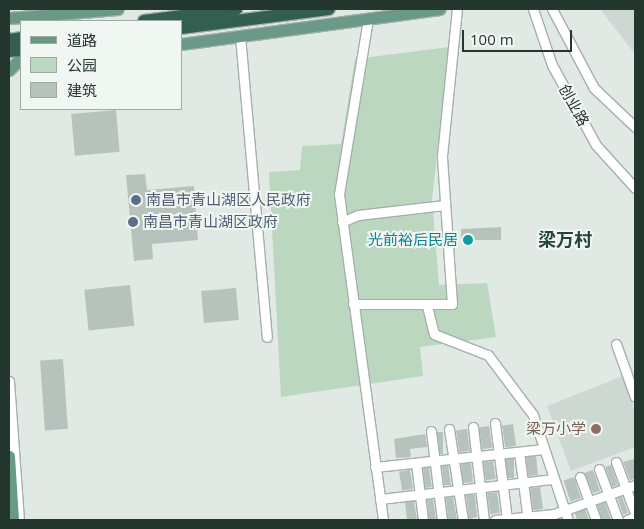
<!DOCTYPE html>
<meta charset="utf-8">
<style>
body{margin:0}
#map{position:relative;width:644px;height:529px;overflow:hidden;background:#e0e9e4;font-family:"Open Sans","Noto Sans SC",sans-serif}
div>[style]{position:absolute}
[style*='--x']{left:calc(var(--x)*1px);top:calc(var(--y)*1px);width:calc(var(--w)*1px);rotate:calc(var(--a)*1deg)}
.built>*{inset:0;background:#ced8d3}
.green>*{inset:0;background:#bbd7c0}
.building>*{inset:0;background:#b6c3bc;transform-origin:0 0}
.roads{filter:drop-shadow(1px 0 #a4b0aa) drop-shadow(-1px 0 #a4b0aa) drop-shadow(0 1px #a4b0aa) drop-shadow(0 -1px #a4b0aa)}
.minor>*{height:9px;margin:-4.5px;padding:0 4.5px;transform-origin:4.5px;border-radius:4.5px;background:#fff}
.major>*{height:11px;margin:-5.5px;padding:0 5.5px;transform-origin:5.5px;border-radius:5.5px;background:#6a9987}
.highway>*{height:12px;margin:-6px;padding:0 6px;transform-origin:6px;border-radius:6px;background:#335f51}
.dots>*{width:14px;height:14px;translate:-50% -50%;box-sizing:border-box;border:2px solid #f0f6f2;border-radius:50%}
span{translate:-50% -50%;white-space:nowrap;text-align:center;line-height:1.15;-webkit-text-stroke:4px #f0f6f2;paint-order:stroke}
.street-label{font-size:15px;color:#23372f}
.service-label{font-size:15px;color:#4e5e75}
.left{translate:0 -50%;text-align:left}
.culture-label{font-size:15px;color:#0d838f}
.right{translate:-100% -50%;text-align:right}
.education-label{font-size:15px;color:#785e54}
.quarter-label{font-size:18px;color:#224639;font-weight:700}
.frame{position:absolute;inset:0;border:10px solid #23372f;pointer-events:none}
.legend{position:absolute;left:20px;top:20px;width:162px;height:90px;box-sizing:border-box;background:#f0f6f2;border:1px solid #9eaaa4;margin:0;padding:6px 9px;list-style:none;font-size:15px;color:#23372f}
.legend li{display:flex;align-items:center;gap:10px;height:25px}
.legend b{width:25px;border:1px solid #9eaaa4}
.scale{position:absolute;left:462px;top:30px;width:110px;height:22px;box-sizing:border-box;border:2px solid #23372f;border-top:0;padding-left:6px;font-size:15px;line-height:18px;white-space:nowrap;color:#23372f;-webkit-text-stroke:4px #f0f6f2;paint-order:stroke}
</style>
<div id="map">
<div class="built">
<i style="clip-path:polygon(600px 9px,635px 9px,635px 54px)"></i>
<i style="clip-path:polygon(623px 376px,635px 411px,635px 447px,571px 471px,547px 406px)"></i>
</div>
<div class="green">
<i style="clip-path:polygon(449px 47px,432px 199px,439px 285px,487px 283px,496px 337px,420px 347px,423px 376px,281px 397px,269px 172px,300px 170px,302px 146px,341px 144px,355px 59px)"></i>
</div>
<div class="building">
<i style="left:116px;top:110px;width:42px;height:45px;rotate:85deg"></i>
<i style="clip-path:polygon(145px 174px,147px 190px,194px 186px,198px 240px,152px 244px,153px 259px,134px 261px,126px 175px)"></i>
<i style="clip-path:polygon(501px 227px,501px 240px,461px 240px,461px 229px)"></i>
<i style="left:130px;top:285px;width:41px;height:46px;rotate:84deg"></i>
<i style="left:236px;top:288px;width:32px;height:35px;rotate:85deg"></i>
<i style="left:63px;top:359px;width:70px;height:23px;rotate:86deg"></i>
<i style="left:513px;top:424px;width:22px;height:11px;rotate:82deg"></i>
<i style="left:489px;top:426px;width:22px;height:10px;rotate:82deg"></i>
<i style="left:467px;top:429px;width:22px;height:11px;rotate:82deg"></i>
<i style="left:437px;top:432px;width:6px;height:22px"></i>
<i style="clip-path:polygon(425px 434px,427px 447px,410px 449px,411px 457px,396px 458px,394px 439px)"></i>
<i style="left:536px;top:456px;width:19px;height:10px;rotate:84deg"></i>
<i style="left:506px;top:459px;width:8px;height:19px"></i>
<i style="clip-path:polygon(634px 459px,635px 479px,630px 480px,623px 462px)"></i>
<i style="left:493px;top:461px;width:18px;height:10px;rotate:81deg"></i>
<i style="left:471px;top:463px;width:19px;height:10px;rotate:84deg"></i>
<i style="clip-path:polygon(448px 465px,451px 485px,444px 485px,442px 466px)"></i>
<i style="left:611px;top:465px;width:21px;height:6px;rotate:71deg"></i>
<i style="clip-path:polygon(423px 468px,429px 468px,432px 487px,425px 488px)"></i>
<i style="left:410px;top:470px;width:19px;height:11px;rotate:81deg"></i>
<i style="clip-path:polygon(593px 470px,600px 491px,593px 493px,584px 473px)"></i>
<i style="left:574px;top:477px;width:22px;height:11px;rotate:72deg"></i>
<i style="left:540px;top:487px;width:22px;height:10px;rotate:82deg"></i>
<i style="left:497px;top:492px;width:21px;height:10px;rotate:82deg"></i>
<i style="clip-path:polygon(466px 495px,475px 495px,477px 517px,469px 519px)"></i>
<i style="left:622px;top:496px;width:18px;height:5px;rotate:71deg"></i>
<i style="clip-path:polygon(453px 497px,457px 520px,448px 520px,446px 498px)"></i>
<i style="clip-path:polygon(433px 499px,436px 520px,429px 520px,427px 500px)"></i>
<i style="clip-path:polygon(414px 501px,417px 520px,407px 520px,405px 502px)"></i>
<i style="clip-path:polygon(605px 502px,611px 520px,602px 520px,597px 505px)"></i>
<i style="clip-path:polygon(585px 509px,589px 520px,577px 520px,575px 513px)"></i>
</div>
<div class="roads">
<div class="minor">
<i style="--x:533;--y:9;--w:59;--a:71.3"></i>
<i style="--x:552;--y:65;--w:91;--a:61.2"></i>
<i style="--x:596;--y:145;--w:58;--a:47.8"></i>
<i style="--x:552;--y:9;--w:89;--a:62"></i>
<i style="--x:594;--y:88;--w:57;--a:43.6"></i>
<i style="--x:368;--y:19;--w:177;--a:99.4"></i>
<i style="--x:339;--y:194;--w:329;--a:82.3"></i>
<i style="--x:240;--y:36;--w:302;--a:84.9"></i>
<i style="--x:342;--y:222;--w:17;--a:-24"></i>
<i style="--x:358;--y:215;--w:87;--a:-6.6"></i>
<i style="--x:353;--y:304;--w:99;--a:0"></i>
<i style="--x:452;--y:304;--w:148;--a:-93.9"></i>
<i style="--x:442;--y:156;--w:148;--a:-84.2"></i>
<i style="--x:427;--y:306;--w:29;--a:76"></i>
<i style="--x:434;--y:334;--w:58;--a:21.3"></i>
<i style="--x:488;--y:355;--w:75;--a:53.1"></i>
<i style="--x:533;--y:415;--w:111;--a:71.6"></i>
<i style="--x:616;--y:344;--w:56;--a:70.3"></i>
<i style="--x:9;--y:381;--w:139;--a:85.9"></i>
<i style="--x:495;--y:423;--w:98;--a:82.9"></i>
<i style="--x:473;--y:427;--w:94;--a:83.3"></i>
<i style="--x:449;--y:429;--w:92;--a:81.3"></i>
<i style="--x:431;--y:431;--w:90;--a:83"></i>
<i style="--x:519;--y:452;--w:69;--a:82.5"></i>
<i style="--x:616;--y:462;--w:54;--a:69.6"></i>
<i style="--x:416;--y:463;--w:57;--a:83"></i>
<i style="--x:375;--y:467;--w:170;--a:-6.1"></i>
<i style="--x:599;--y:469;--w:54;--a:69.6"></i>
<i style="--x:580;--y:477;--w:46;--a:69.6"></i>
<i style="--x:380;--y:499;--w:175;--a:-6.6"></i>
<i style="--x:495;--y:520;--w:59;--a:-5.8"></i>
<i style="--x:554;--y:514;--w:86;--a:-19.7"></i>
<i style="--x:627;--y:520;--w:9;--a:-21"></i>
</div>
<div class="major">
<i style="--x:9;--y:18;--w:109;--a:-4.7"></i>
<i style="--x:181;--y:44;--w:261;--a:-7.7"></i>
<i style="--x:9;--y:70;--w:17;--a:-45"></i>
<i style="--x:9;--y:456;--w:64;--a:86.4"></i>
</div>
<div class="highway">
<i style="--x:144;--y:21;--w:93;--a:-7.4"></i>
<i style="--x:181;--y:28;--w:149;--a:-7.3"></i>
<i style="--x:9;--y:40;--w:12;--a:-9"></i>
<i style="--x:9;--y:51;--w:12;--a:-5"></i>
</div>
</div>
<div class="dots">
<i style="left:136px;top:200px;background:#5c6f8a"></i>
<i style="left:133px;top:222px;background:#5c6f8a"></i>
<i style="left:468px;top:240px;background:#0f9aa8"></i>
<i style="left:596px;top:429px;background:#8d6e63"></i>
</div>
<div class="street-label">
<span style="left:574px;top:105px;rotate:61deg">创业路</span>
</div>
<div class="service-label">
<span class="left" style="left:146px;top:200px">南昌市青山湖区人民政府</span>
<span class="left" style="left:143px;top:222px">南昌市青山湖区政府</span>
</div>
<div class="culture-label">
<span class="right" style="left:458px;top:240px">光前裕后民居</span>
</div>
<div class="education-label">
<span class="right" style="left:586px;top:429px">梁万小学</span>
</div>
<div class="quarter-label">
<span style="left:565px;top:239px">梁万村</span>
</div>
<div class="frame"></div>
<ul class="legend">
<li><b style="height:6px;background:#6a9987"></b>道路</li>
<li><b style="height:14px;background:#bbd7c0"></b>公园</li>
<li><b style="height:14px;background:#b6c3bc"></b>建筑</li>
</ul>
<div class="scale">100 m</div>
</div>
